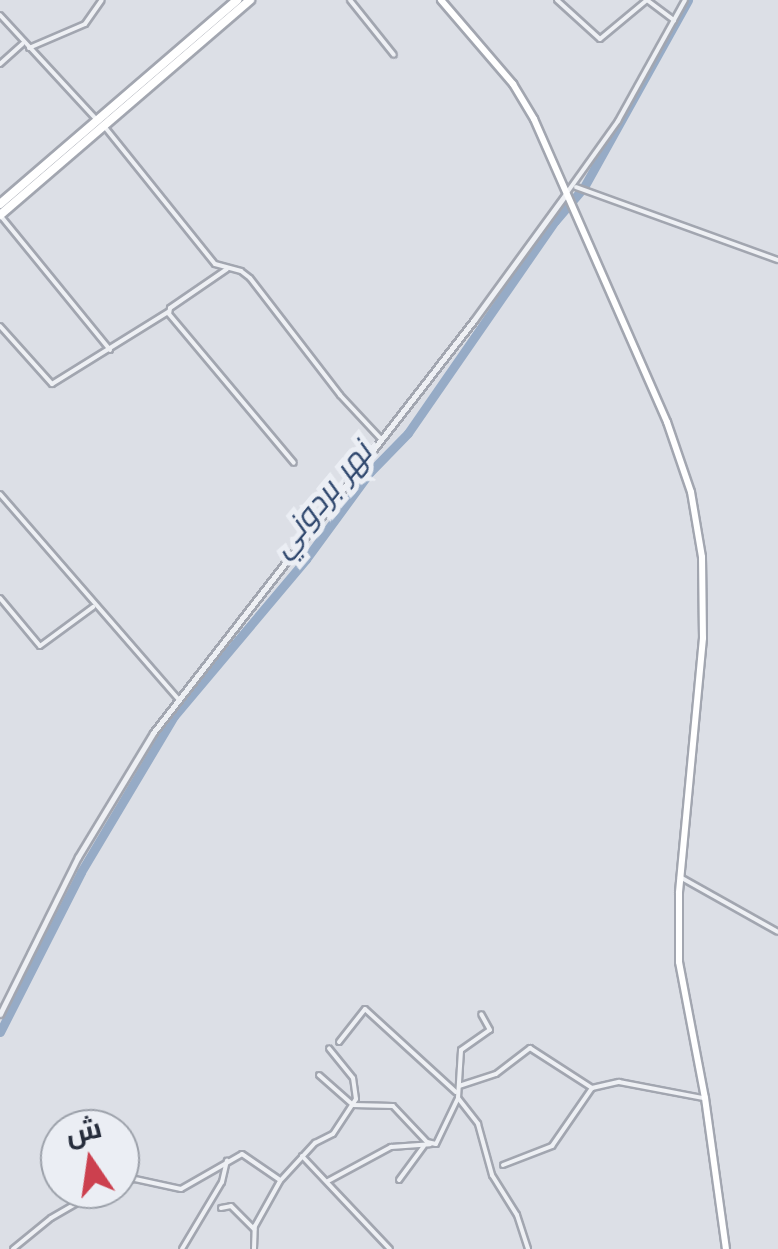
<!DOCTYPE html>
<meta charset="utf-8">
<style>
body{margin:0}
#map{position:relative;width:778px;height:1249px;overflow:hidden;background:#dcdfe6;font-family:"Work Sans",Cairo,sans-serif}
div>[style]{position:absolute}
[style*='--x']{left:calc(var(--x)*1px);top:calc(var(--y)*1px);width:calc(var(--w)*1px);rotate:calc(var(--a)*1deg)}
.river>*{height:9px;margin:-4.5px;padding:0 4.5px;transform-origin:4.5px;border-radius:4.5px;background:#96abc6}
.roads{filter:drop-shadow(2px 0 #a2a6b0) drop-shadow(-2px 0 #a2a6b0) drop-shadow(0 2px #a2a6b0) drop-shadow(0 -2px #a2a6b0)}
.minor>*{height:4px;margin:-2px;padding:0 2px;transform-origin:2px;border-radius:2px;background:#eef0f4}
.tertiary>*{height:5px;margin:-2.5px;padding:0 2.5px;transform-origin:2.5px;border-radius:2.5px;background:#eef0f4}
.secondary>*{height:6px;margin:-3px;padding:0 3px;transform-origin:3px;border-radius:3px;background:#fff}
.trunk>*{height:8px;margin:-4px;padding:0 4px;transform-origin:4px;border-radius:4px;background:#fff}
span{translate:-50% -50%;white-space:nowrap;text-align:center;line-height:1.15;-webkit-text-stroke:10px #ebeef4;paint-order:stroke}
.water-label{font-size:32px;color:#31496f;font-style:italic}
.north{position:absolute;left:40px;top:1109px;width:100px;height:100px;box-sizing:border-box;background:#ebeef4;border:2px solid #9ca1aa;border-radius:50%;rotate:347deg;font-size:28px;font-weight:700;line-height:40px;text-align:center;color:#262d3c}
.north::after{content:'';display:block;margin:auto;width:35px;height:45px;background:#cc404e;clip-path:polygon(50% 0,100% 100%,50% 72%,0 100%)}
</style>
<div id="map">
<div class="river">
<i style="--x:0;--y:1032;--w:179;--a:-63.1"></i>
<i style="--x:81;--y:872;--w:182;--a:-59.2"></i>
<i style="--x:174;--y:716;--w:205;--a:-49.9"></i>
<i style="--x:306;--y:559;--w:108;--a:-53.7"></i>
<i style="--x:370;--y:472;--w:54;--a:-45.7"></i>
<i style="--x:408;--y:433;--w:258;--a:-55.3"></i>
<i style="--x:555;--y:221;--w:45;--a:-49.5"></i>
<i style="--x:584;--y:187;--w:214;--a:-60.9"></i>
</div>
<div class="roads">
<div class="minor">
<i style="--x:350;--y:0;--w:70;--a:51.3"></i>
<i style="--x:557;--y:0;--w:58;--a:42.2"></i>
<i style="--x:600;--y:39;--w:61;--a:-39.7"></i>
<i style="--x:647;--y:0;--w:34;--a:37"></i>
<i style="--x:0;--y:15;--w:140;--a:47.3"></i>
<i style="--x:29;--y:48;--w:61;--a:-23.2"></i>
<i style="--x:85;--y:24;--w:29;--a:-55"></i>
<i style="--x:0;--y:64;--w:30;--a:-42"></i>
<i style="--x:104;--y:126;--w:177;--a:51.2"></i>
<i style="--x:215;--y:264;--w:27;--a:15"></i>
<i style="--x:241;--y:271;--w:11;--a:38"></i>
<i style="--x:250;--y:278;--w:148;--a:52.4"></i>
<i style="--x:340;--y:395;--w:60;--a:47"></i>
<i style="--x:576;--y:187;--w:215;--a:19.9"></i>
<i style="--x:566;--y:194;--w:90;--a:-54.5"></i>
<i style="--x:618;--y:121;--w:138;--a:-61"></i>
<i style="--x:0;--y:215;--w:174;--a:50.8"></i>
<i style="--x:227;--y:269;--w:69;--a:145.6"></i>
<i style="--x:170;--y:308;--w:6;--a:99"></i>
<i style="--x:169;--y:314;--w:194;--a:50"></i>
<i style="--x:0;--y:326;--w:78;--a:48.1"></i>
<i style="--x:52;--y:384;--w:137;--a:-31.8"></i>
<i style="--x:0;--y:494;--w:273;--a:49"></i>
<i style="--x:0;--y:598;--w:62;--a:50.2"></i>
<i style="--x:40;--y:646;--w:66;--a:-36.3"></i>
<i style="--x:680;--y:877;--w:112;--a:29.3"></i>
<i style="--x:339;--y:1042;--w:42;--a:-51.8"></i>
<i style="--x:365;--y:1009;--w:123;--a:42.4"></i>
<i style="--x:319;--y:1075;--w:45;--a:41.4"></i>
<i style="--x:353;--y:1105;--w:40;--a:1.4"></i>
<i style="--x:393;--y:1106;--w:50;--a:46.6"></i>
<i style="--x:427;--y:1142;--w:9;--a:13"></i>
<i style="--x:436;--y:1144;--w:51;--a:-64.4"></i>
<i style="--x:458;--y:1098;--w:48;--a:-86.4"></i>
<i style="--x:461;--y:1050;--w:35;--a:-35"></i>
<i style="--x:490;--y:1030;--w:18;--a:-119"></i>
<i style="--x:459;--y:1086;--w:39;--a:-18"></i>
<i style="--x:496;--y:1074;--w:43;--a:-37.4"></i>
<i style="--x:530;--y:1048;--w:74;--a:32.8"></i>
<i style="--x:592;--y:1088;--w:28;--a:-13"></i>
<i style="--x:619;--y:1082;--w:86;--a:10.8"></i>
<i style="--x:458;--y:1098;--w:33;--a:52"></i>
<i style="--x:478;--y:1124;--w:53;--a:74.6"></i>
<i style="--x:492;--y:1175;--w:47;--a:58"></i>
<i style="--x:517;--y:1215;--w:36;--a:72"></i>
<i style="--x:302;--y:1156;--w:128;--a:46.6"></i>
<i style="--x:503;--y:1165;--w:53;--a:-21.2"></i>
<i style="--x:552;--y:1146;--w:70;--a:-55.4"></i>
<i style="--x:399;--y:1180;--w:42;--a:-53.7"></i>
<i style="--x:120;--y:1181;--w:15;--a:-8"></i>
<i style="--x:135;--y:1179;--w:47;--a:12.3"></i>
<i style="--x:181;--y:1189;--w:70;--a:-29.8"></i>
<i style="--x:242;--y:1154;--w:46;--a:34.4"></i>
<i style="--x:328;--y:1181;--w:72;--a:-28.4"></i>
<i style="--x:391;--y:1147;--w:39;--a:-4"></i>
<i style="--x:221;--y:1208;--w:10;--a:-11"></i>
<i style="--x:231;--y:1206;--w:33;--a:45"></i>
<i style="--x:13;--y:1249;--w:49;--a:-39.2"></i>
<i style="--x:51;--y:1218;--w:58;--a:-30.1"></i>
<i style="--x:182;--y:1249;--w:78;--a:-59.2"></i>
<i style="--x:222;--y:1182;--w:22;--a:-77"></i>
<i style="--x:254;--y:1249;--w:23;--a:-88"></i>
<i style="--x:255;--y:1226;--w:51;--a:-60.9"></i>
<i style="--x:280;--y:1181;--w:52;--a:-47.4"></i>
<i style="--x:315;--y:1143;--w:20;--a:-27"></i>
<i style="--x:333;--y:1134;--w:42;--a:-56.7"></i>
<i style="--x:356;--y:1099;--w:21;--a:-98"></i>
<i style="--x:353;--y:1078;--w:38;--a:-129"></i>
</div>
<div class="tertiary">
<i style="--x:0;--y:1014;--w:175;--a:-63.6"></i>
<i style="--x:78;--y:857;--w:145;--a:-58.8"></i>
<i style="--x:153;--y:733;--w:523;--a:-52.14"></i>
<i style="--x:474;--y:320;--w:156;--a:-53.9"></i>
</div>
<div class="secondary">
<i style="--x:441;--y:0;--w:111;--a:49.4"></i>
<i style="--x:513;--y:84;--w:41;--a:59"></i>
<i style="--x:534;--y:119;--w:331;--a:66.3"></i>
<i style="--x:667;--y:422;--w:74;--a:71.1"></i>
<i style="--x:691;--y:492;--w:66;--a:80.4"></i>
<i style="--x:702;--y:557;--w:81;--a:89.3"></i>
<i style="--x:703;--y:638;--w:256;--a:95.4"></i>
<i style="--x:679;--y:893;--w:69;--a:90"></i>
<i style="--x:679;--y:962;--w:138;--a:79.2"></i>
<i style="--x:705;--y:1098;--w:152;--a:82.1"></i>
</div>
<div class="trunk">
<i style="--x:0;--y:204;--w:313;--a:-40.7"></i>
<i style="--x:0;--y:215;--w:330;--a:-40.7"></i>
</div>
</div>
<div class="water-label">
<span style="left:321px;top:499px;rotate:-50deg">نهر بردوني</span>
</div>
<div class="north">ش</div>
</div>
